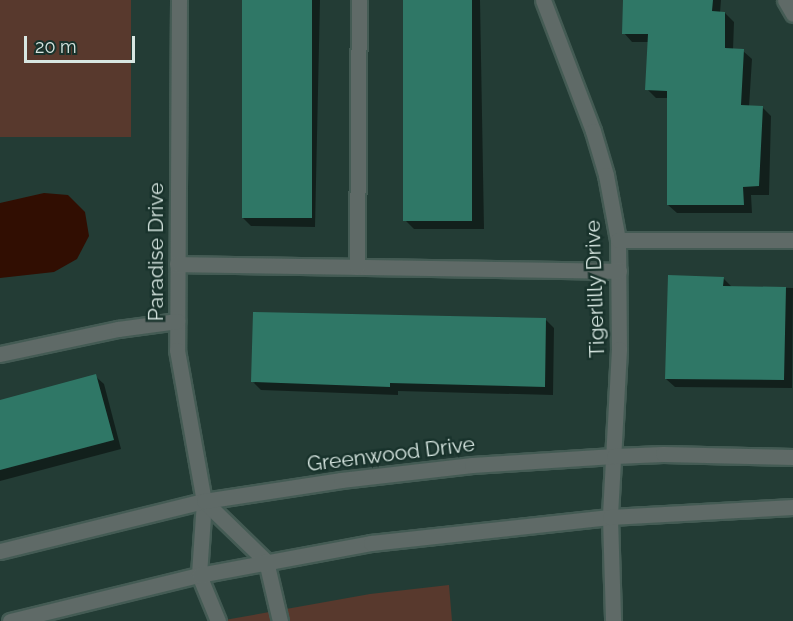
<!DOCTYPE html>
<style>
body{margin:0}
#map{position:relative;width:793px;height:621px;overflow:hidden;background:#233c35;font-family:Raleway,sans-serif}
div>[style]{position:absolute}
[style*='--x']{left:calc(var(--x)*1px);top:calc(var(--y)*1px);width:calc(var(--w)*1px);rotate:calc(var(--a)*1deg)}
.green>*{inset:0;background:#58392d;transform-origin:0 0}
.water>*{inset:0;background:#310e02}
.shadow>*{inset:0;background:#0007}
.building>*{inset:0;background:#2f7766;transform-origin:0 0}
.roads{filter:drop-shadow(2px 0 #445b54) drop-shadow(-2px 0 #445b54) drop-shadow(0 2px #445b54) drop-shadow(0 -2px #445b54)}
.minor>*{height:15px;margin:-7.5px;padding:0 7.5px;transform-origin:7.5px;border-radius:7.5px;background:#5f6a67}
span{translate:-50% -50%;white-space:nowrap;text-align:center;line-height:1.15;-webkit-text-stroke:5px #18322b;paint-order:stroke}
.street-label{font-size:21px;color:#d8e7e2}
.scale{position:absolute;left:24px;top:36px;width:111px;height:27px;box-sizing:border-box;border:3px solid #d8e7e2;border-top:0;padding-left:8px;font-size:18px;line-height:21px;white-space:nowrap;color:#d8e7e2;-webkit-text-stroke:4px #18322b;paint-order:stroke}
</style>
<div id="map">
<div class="green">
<i style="left:0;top:0;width:131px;height:137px"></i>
<i style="clip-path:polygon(449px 585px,452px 621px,219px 621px,370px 594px)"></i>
</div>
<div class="water">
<i style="clip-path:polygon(44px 193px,68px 195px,85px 212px,89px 236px,77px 259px,54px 272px,0 278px,0 203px)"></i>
</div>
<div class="shadow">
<i style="clip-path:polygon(244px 0,320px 0,315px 227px,251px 226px,242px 217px)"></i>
<i style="clip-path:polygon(406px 0,480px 0,484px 229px,414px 229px,405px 220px)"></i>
<i style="clip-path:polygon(625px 0,721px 0,720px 13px,725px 13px,734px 22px,733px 50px,743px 51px,752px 59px,749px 107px,762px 107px,771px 116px,769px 195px,751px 195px,752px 213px,677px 213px,668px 205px,669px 98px,656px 98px,647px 89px,649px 42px,632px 42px,624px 33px)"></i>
<i style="clip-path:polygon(723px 278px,732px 287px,793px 288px,792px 388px,675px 387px,666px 379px)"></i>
<i style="clip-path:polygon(545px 319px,554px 328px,553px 395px,398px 391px,398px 395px,261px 390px,252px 381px)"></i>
<i style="clip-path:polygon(95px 376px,104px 384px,121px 449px,0 481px,0 401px)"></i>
</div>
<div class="building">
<i style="left:242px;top:0;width:70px;height:218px"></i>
<i style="left:403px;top:0;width:69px;height:221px"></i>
<i style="clip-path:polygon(623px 0,713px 0,712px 11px,725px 12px,725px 48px,744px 49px,741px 105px,763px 106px,759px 186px,743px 187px,744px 205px,667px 205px,667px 91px,645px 90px,648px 34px,622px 34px)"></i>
<i style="clip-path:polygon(668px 275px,724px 277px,723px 286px,786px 287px,784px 380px,665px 379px)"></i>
<i style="clip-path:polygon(253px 312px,546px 318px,545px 387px,390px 383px,390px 387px,251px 382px)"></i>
<i style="clip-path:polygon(96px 374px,114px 440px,0 470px,0 400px)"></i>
</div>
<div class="roads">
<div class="minor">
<i style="--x:179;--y:0;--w:350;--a:90.3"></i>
<i style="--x:177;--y:350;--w:153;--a:79.9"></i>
<i style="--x:204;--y:501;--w:74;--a:93.9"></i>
<i style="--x:199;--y:575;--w:50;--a:67.6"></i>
<i style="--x:543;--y:0;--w:140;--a:69.1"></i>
<i style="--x:593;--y:131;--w:46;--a:73.5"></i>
<i style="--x:606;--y:175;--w:66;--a:79.5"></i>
<i style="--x:618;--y:240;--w:109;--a:89.5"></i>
<i style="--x:619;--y:349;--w:168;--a:93.1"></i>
<i style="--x:610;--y:517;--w:104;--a:88.3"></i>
<i style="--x:785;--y:0;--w:16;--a:60"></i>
<i style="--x:618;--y:240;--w:175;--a:0"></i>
<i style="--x:177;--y:264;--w:442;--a:0.9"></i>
<i style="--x:357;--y:267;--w:267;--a:-89.6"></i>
<i style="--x:0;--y:354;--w:121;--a:-12"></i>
<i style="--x:118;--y:329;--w:60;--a:-7.7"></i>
<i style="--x:204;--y:501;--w:86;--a:44.1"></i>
<i style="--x:266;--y:561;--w:62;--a:76.9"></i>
<i style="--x:0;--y:551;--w:210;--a:-13.8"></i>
<i style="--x:204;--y:501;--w:139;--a:-8.7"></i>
<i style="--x:341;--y:480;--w:132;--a:-6.5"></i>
<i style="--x:472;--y:465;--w:142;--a:-3.6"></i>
<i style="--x:614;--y:456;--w:49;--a:-2.3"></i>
<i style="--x:663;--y:454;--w:130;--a:1.3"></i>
<i style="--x:10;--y:621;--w:195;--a:-13.7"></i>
<i style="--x:199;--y:575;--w:175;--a:-10.5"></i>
<i style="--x:371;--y:543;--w:240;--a:-6.2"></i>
<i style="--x:610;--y:517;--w:183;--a:-3.1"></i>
</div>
</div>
<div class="street-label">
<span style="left:156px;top:252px;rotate:-90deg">Paradise Drive</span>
<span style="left:595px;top:289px;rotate:-92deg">Tigerlilly Drive</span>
<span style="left:391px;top:454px;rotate:-7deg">Greenwood Drive</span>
</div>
<div class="scale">20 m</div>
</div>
